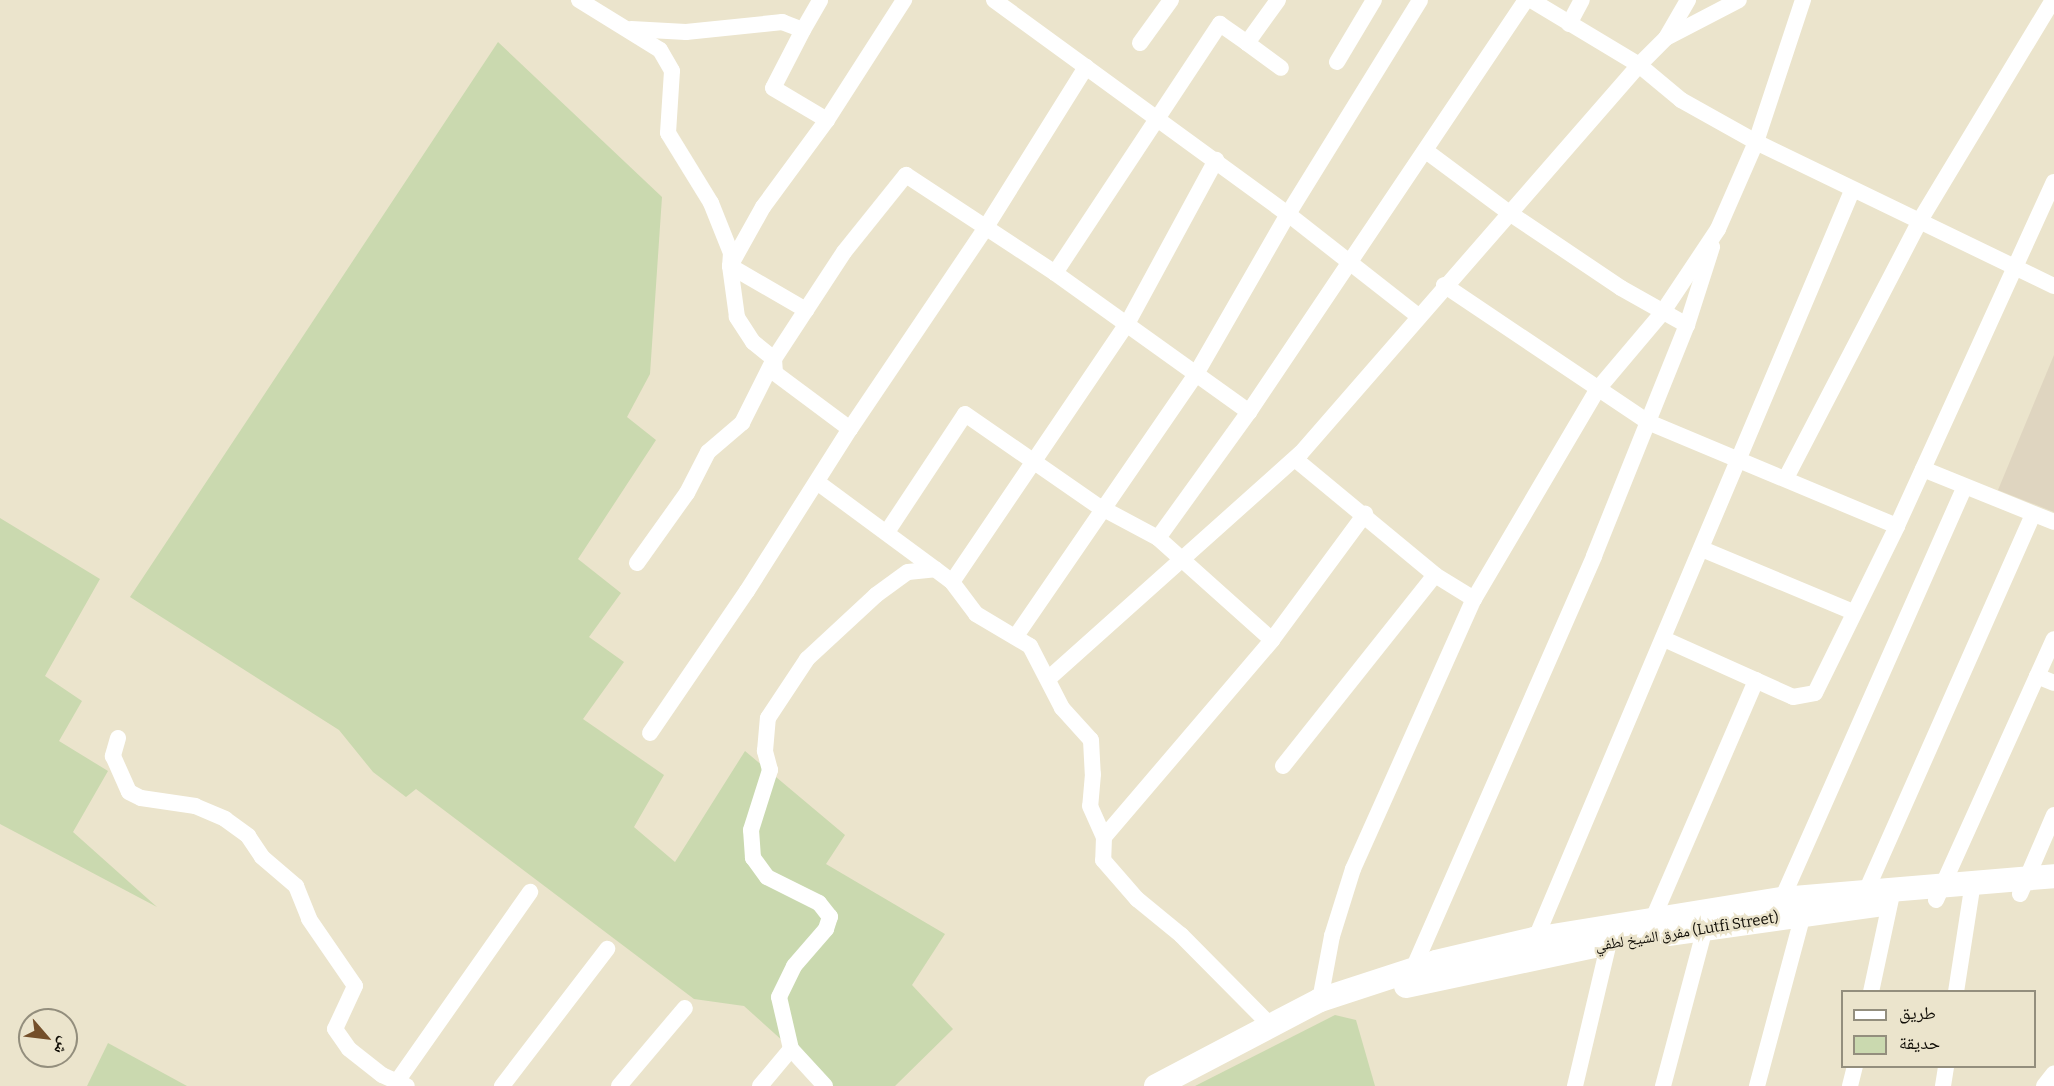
<!DOCTYPE html>
<meta charset="utf-8">
<style>
body{margin:0}
#map{position:relative;width:2054px;height:1086px;overflow:hidden;background:#ebe4cc;font-family:Bitter,"Noto Naskh Arabic",serif}
div>[style]{position:absolute}
[style*='--x']{left:calc(var(--x)*1px);top:calc(var(--y)*1px);width:calc(var(--w)*1px);rotate:calc(var(--a)*1deg)}
.education>*{inset:0;background:#dfd5c0}
.green>*{inset:0;background:#cad9af}
.street>*{height:16px;margin:-8px;padding:0 8px;transform-origin:8px;border-radius:8px;background:#fff}
.secondary>*{height:24px;margin:-12px;padding:0 12px;transform-origin:12px;border-radius:12px;background:#fff}
span{translate:-50% -50%;white-space:nowrap;text-align:center;line-height:1.15;-webkit-text-stroke:5px #ebe4cc;paint-order:stroke}
.street-label{font-size:15px;color:#100d06}
.legend{position:absolute;left:1841px;top:990px;width:195px;height:78px;box-sizing:border-box;background:#ebe4cc;border:2px solid #938e7d;margin:0;padding:8px 10px;list-style:none;font-size:18px;color:#100d06}
.legend li{display:flex;align-items:center;gap:12px;height:30px}
.legend b{width:30px;border:2px solid #938e7d}
.north{position:absolute;left:18px;top:1008px;width:60px;height:60px;box-sizing:border-box;background:#ebe4cc;border:2px solid #938e7d;border-radius:50%;rotate:118deg;font-size:16px;font-weight:700;line-height:24px;text-align:center;color:#100d06}
.north::after{content:'';display:block;margin:auto;width:21px;height:27px;background:#744f2a;clip-path:polygon(50% 0,100% 100%,50% 72%,0 100%)}
</style>
<div id="map">
<div class="education">
<i style="clip-path:polygon(2054px 355px,2054px 512px,1998px 490px)"></i>
</div>
<div class="green">
<i style="clip-path:polygon(498px 42px,662px 197px,650px 374px,627px 417px,656px 440px,578px 559px,621px 593px,589px 637px,624px 662px,583px 719px,664px 775px,634px 827px,675px 862px,745px 751px,845px 835px,826px 864px,945px 934px,912px 985px,953px 1029px,895px 1086px,833px 1086px,744px 1006px,694px 999px,416px 789px,406px 797px,373px 772px,339px 730px,130px 597px)"></i>
<i style="clip-path:polygon(0 518px,100px 579px,45px 676px,82px 701px,59px 741px,108px 771px,73px 832px,157px 907px,0 824px)"></i>
<i style="clip-path:polygon(1335px 1015px,1356px 1020px,1375px 1086px,1195px 1086px)"></i>
<i style="clip-path:polygon(108px 1043px,187px 1086px,87px 1086px)"></i>
</div>
<div class="street">
<i style="--x:579;--y:0;--w:95;--a:31.7"></i>
<i style="--x:660;--y:50;--w:24;--a:60"></i>
<i style="--x:672;--y:71;--w:62;--a:93.7"></i>
<i style="--x:668;--y:133;--w:82;--a:58.4"></i>
<i style="--x:711;--y:203;--w:54;--a:68.2"></i>
<i style="--x:731;--y:253;--w:13;--a:94"></i>
<i style="--x:730;--y:266;--w:88;--a:30.1"></i>
<i style="--x:806;--y:310;--w:69;--a:-56.8"></i>
<i style="--x:844;--y:252;--w:99;--a:-51.2"></i>
<i style="--x:906;--y:175;--w:178;--a:33.3"></i>
<i style="--x:1055;--y:273;--w:239;--a:35.6"></i>
<i style="--x:994;--y:0;--w:364;--a:36.1"></i>
<i style="--x:1288;--y:214;--w:165;--a:38.1"></i>
<i style="--x:1531;--y:0;--w:126;--a:31"></i>
<i style="--x:1639;--y:65;--w:55;--a:39.8"></i>
<i style="--x:1681;--y:100;--w:86;--a:29.2"></i>
<i style="--x:1756;--y:142;--w:331;--a:25.8"></i>
<i style="--x:1569;--y:24;--w:27;--a:-62"></i>
<i style="--x:631;--y:29;--w:55;--a:3.1"></i>
<i style="--x:686;--y:32;--w:97;--a:-5.9"></i>
<i style="--x:782;--y:22;--w:22;--a:21"></i>
<i style="--x:803;--y:30;--w:34;--a:-60"></i>
<i style="--x:803;--y:30;--w:65;--a:117.3"></i>
<i style="--x:773;--y:88;--w:63;--a:30.7"></i>
<i style="--x:1666;--y:38;--w:44;--a:-59.9"></i>
<i style="--x:1140;--y:43;--w:53;--a:-54.2"></i>
<i style="--x:1247;--y:43;--w:42;--a:36.3"></i>
<i style="--x:1337;--y:62;--w:72;--a:-59.2"></i>
<i style="--x:1426;--y:151;--w:102;--a:36.6"></i>
<i style="--x:1508;--y:212;--w:136;--a:33.9"></i>
<i style="--x:1621;--y:288;--w:76;--a:29.3"></i>
<i style="--x:1055;--y:273;--w:299;--a:-56.5"></i>
<i style="--x:1220;--y:24;--w:33;--a:35"></i>
<i style="--x:1247;--y:43;--w:53;--a:-54.2"></i>
<i style="--x:1444;--y:285;--w:246;--a:33.9"></i>
<i style="--x:1648;--y:422;--w:270;--a:22.7"></i>
<i style="--x:850;--y:429;--w:244;--a:-56"></i>
<i style="--x:986;--y:227;--w:189;--a:-58"></i>
<i style="--x:1295;--y:459;--w:182;--a:39.6"></i>
<i style="--x:1435;--y:575;--w:46;--a:31.6"></i>
<i style="--x:1923;--y:469;--w:141;--a:22"></i>
<i style="--x:1786;--y:478;--w:288;--a:-62.5"></i>
<i style="--x:1919;--y:222;--w:259;--a:-58.9"></i>
<i style="--x:817;--y:482;--w:147;--a:36.4"></i>
<i style="--x:887;--y:532;--w:141;--a:-56.5"></i>
<i style="--x:965;--y:414;--w:162;--a:34.7"></i>
<i style="--x:1098;--y:506;--w:68;--a:28.1"></i>
<i style="--x:1158;--y:538;--w:153;--a:41.8"></i>
<i style="--x:1158;--y:538;--w:155;--a:-54.2"></i>
<i style="--x:1249;--y:412;--w:496;--a:-56.1"></i>
<i style="--x:1702;--y:549;--w:164;--a:22.6"></i>
<i style="--x:637;--y:563;--w:86;--a:-54.5"></i>
<i style="--x:687;--y:493;--w:46;--a:-62.9"></i>
<i style="--x:708;--y:452;--w:45;--a:-40.5"></i>
<i style="--x:742;--y:423;--w:72;--a:-63.4"></i>
<i style="--x:774;--y:359;--w:59;--a:-56.9"></i>
<i style="--x:952;--y:582;--w:312;--a:-55.9"></i>
<i style="--x:1127;--y:324;--w:187;--a:-61.5"></i>
<i style="--x:1016;--y:636;--w:318;--a:-55.5"></i>
<i style="--x:1196;--y:374;--w:185;--a:-60.1"></i>
<i style="--x:1288;--y:214;--w:251;--a:-58.3"></i>
<i style="--x:1664;--y:639;--w:141;--a:24.2"></i>
<i style="--x:1793;--y:697;--w:22;--a:-10"></i>
<i style="--x:1815;--y:693;--w:186;--a:-63.8"></i>
<i style="--x:1897;--y:526;--w:378;--a:-65.5"></i>
<i style="--x:2037;--y:676;--w:18;--a:22"></i>
<i style="--x:1048;--y:679;--w:339;--a:-41.8"></i>
<i style="--x:1301;--y:453;--w:515;--a:-48.94"></i>
<i style="--x:1639;--y:65;--w:38;--a:-45"></i>
<i style="--x:1666;--y:38;--w:82;--a:-27.5"></i>
<i style="--x:650;--y:733;--w:172;--a:-55.7"></i>
<i style="--x:747;--y:591;--w:192;--a:-57.6"></i>
<i style="--x:850;--y:429;--w:94;--a:-143.3"></i>
<i style="--x:775;--y:373;--w:14;--a:-94"></i>
<i style="--x:774;--y:359;--w:27;--a:-141"></i>
<i style="--x:753;--y:342;--w:30;--a:-123"></i>
<i style="--x:737;--y:317;--w:51;--a:-97.8"></i>
<i style="--x:730;--y:266;--w:68;--a:-60.8"></i>
<i style="--x:763;--y:207;--w:108;--a:-53.7"></i>
<i style="--x:827;--y:120;--w:143;--a:-57.3"></i>
<i style="--x:118;--y:738;--w:19;--a:106"></i>
<i style="--x:113;--y:756;--w:39;--a:66"></i>
<i style="--x:129;--y:792;--w:13;--a:27"></i>
<i style="--x:141;--y:798;--w:55;--a:8.4"></i>
<i style="--x:195;--y:806;--w:33;--a:23"></i>
<i style="--x:225;--y:819;--w:29;--a:36"></i>
<i style="--x:248;--y:836;--w:25;--a:56"></i>
<i style="--x:262;--y:857;--w:45;--a:40.5"></i>
<i style="--x:296;--y:886;--w:35;--a:68"></i>
<i style="--x:309;--y:919;--w:81;--a:55.5"></i>
<i style="--x:355;--y:986;--w:47;--a:114.9"></i>
<i style="--x:335;--y:1029;--w:24;--a:55"></i>
<i style="--x:349;--y:1049;--w:42;--a:38.2"></i>
<i style="--x:382;--y:1075;--w:27;--a:24"></i>
<i style="--x:1283;--y:766;--w:244;--a:-51.5"></i>
<i style="--x:1104;--y:837;--w:259;--a:-49.5"></i>
<i style="--x:1272;--y:640;--w:157;--a:-53.6"></i>
<i style="--x:1867;--y:889;--w:410;--a:-66.1"></i>
<i style="--x:2020;--y:894;--w:86;--a:-66.7"></i>
<i style="--x:1782;--y:899;--w:451;--a:-66.1"></i>
<i style="--x:1936;--y:900;--w:286;--a:-65.7"></i>
<i style="--x:1645;--y:937;--w:280;--a:-66.6"></i>
<i style="--x:1532;--y:947;--w:821;--a:-67.06"></i>
<i style="--x:1413;--y:969;--w:451;--a:-66.3"></i>
<i style="--x:1594;--y:556;--w:249;--a:-68.1"></i>
<i style="--x:1687;--y:325;--w:82;--a:-72.2"></i>
<i style="--x:1871;--y:992;--w:100;--a:-77.9"></i>
<i style="--x:1956;--y:992;--w:111;--a:-81.2"></i>
<i style="--x:1320;--y:1000;--w:65;--a:-79.4"></i>
<i style="--x:1332;--y:936;--w:70;--a:-72.6"></i>
<i style="--x:1353;--y:869;--w:296;--a:-65.9"></i>
<i style="--x:1474;--y:599;--w:243;--a:-59.5"></i>
<i style="--x:1597;--y:390;--w:101;--a:-49.8"></i>
<i style="--x:1662;--y:313;--w:101;--a:-56.3"></i>
<i style="--x:1718;--y:229;--w:95;--a:-66.4"></i>
<i style="--x:1756;--y:142;--w:150;--a:-71.7"></i>
<i style="--x:398;--y:1080;--w:230;--a:-54.9"></i>
<i style="--x:502;--y:1086;--w:173;--a:-52.5"></i>
<i style="--x:619;--y:1086;--w:102;--a:-49.8"></i>
<i style="--x:760;--y:1086;--w:48;--a:-50"></i>
<i style="--x:825;--y:1086;--w:50;--a:-132.6"></i>
<i style="--x:791;--y:1049;--w:53;--a:-103"></i>
<i style="--x:779;--y:997;--w:34;--a:-64"></i>
<i style="--x:794;--y:966;--w:49;--a:-49.1"></i>
<i style="--x:826;--y:929;--w:13;--a:-72"></i>
<i style="--x:830;--y:917;--w:18;--a:-128"></i>
<i style="--x:819;--y:903;--w:58;--a:-153.4"></i>
<i style="--x:767;--y:877;--w:24;--a:-126"></i>
<i style="--x:753;--y:858;--w:28;--a:-94"></i>
<i style="--x:751;--y:830;--w:63;--a:-72.4"></i>
<i style="--x:770;--y:770;--w:20;--a:-105"></i>
<i style="--x:765;--y:751;--w:33;--a:-85"></i>
<i style="--x:768;--y:718;--w:71;--a:-56.5"></i>
<i style="--x:807;--y:659;--w:94;--a:-42.8"></i>
<i style="--x:876;--y:595;--w:39;--a:-36"></i>
<i style="--x:908;--y:572;--w:27;--a:-6"></i>
<i style="--x:935;--y:569;--w:21;--a:37"></i>
<i style="--x:952;--y:582;--w:40;--a:53"></i>
<i style="--x:976;--y:614;--w:63;--a:30.7"></i>
<i style="--x:1030;--y:646;--w:70;--a:62.7"></i>
<i style="--x:1062;--y:708;--w:43;--a:47.8"></i>
<i style="--x:1091;--y:740;--w:34;--a:87"></i>
<i style="--x:1093;--y:774;--w:32;--a:95"></i>
<i style="--x:1090;--y:806;--w:34;--a:66"></i>
<i style="--x:1104;--y:837;--w:23;--a:92"></i>
<i style="--x:1103;--y:860;--w:52;--a:48.9"></i>
<i style="--x:1137;--y:899;--w:57;--a:39.3"></i>
<i style="--x:1181;--y:935;--w:127;--a:45.3"></i>
<i style="--x:1575;--y:1086;--w:156;--a:-76.7"></i>
<i style="--x:1663;--y:1086;--w:171;--a:-75.1"></i>
<i style="--x:1757;--y:1086;--w:178;--a:-75"></i>
<i style="--x:1850;--y:1086;--w:21;--a:-76"></i>
<i style="--x:1943;--y:1086;--w:20;--a:-81"></i>
<i style="--x:2044;--y:1086;--w:16;--a:-52"></i>
</div>
<div class="secondary">
<i style="--x:1668;--y:934;--w:217;--a:-7.9"></i>
<i style="--x:1406;--y:986;--w:202;--a:-12"></i>
<i style="--x:1156;--y:1086;--w:185;--a:-27.7"></i>
<i style="--x:1320;--y:1000;--w:122;--a:-18.1"></i>
<i style="--x:1436;--y:962;--w:101;--a:-13.2"></i>
<i style="--x:1534;--y:939;--w:251;--a:-9.2"></i>
<i style="--x:1782;--y:899;--w:273;--a:-4.8"></i>
</div>
<div class="street-label">
<span style="left:1687px;top:932px;rotate:-9deg">مفرق الشيخ لطفي (Lutfi Street)</span>
</div>
<ul class="legend">
<li><b style="height:8px;background:#fff"></b>طريق</li>
<li><b style="height:16px;background:#cad9af"></b>حديقة</li>
</ul>
<div class="north">ش</div>
</div>
